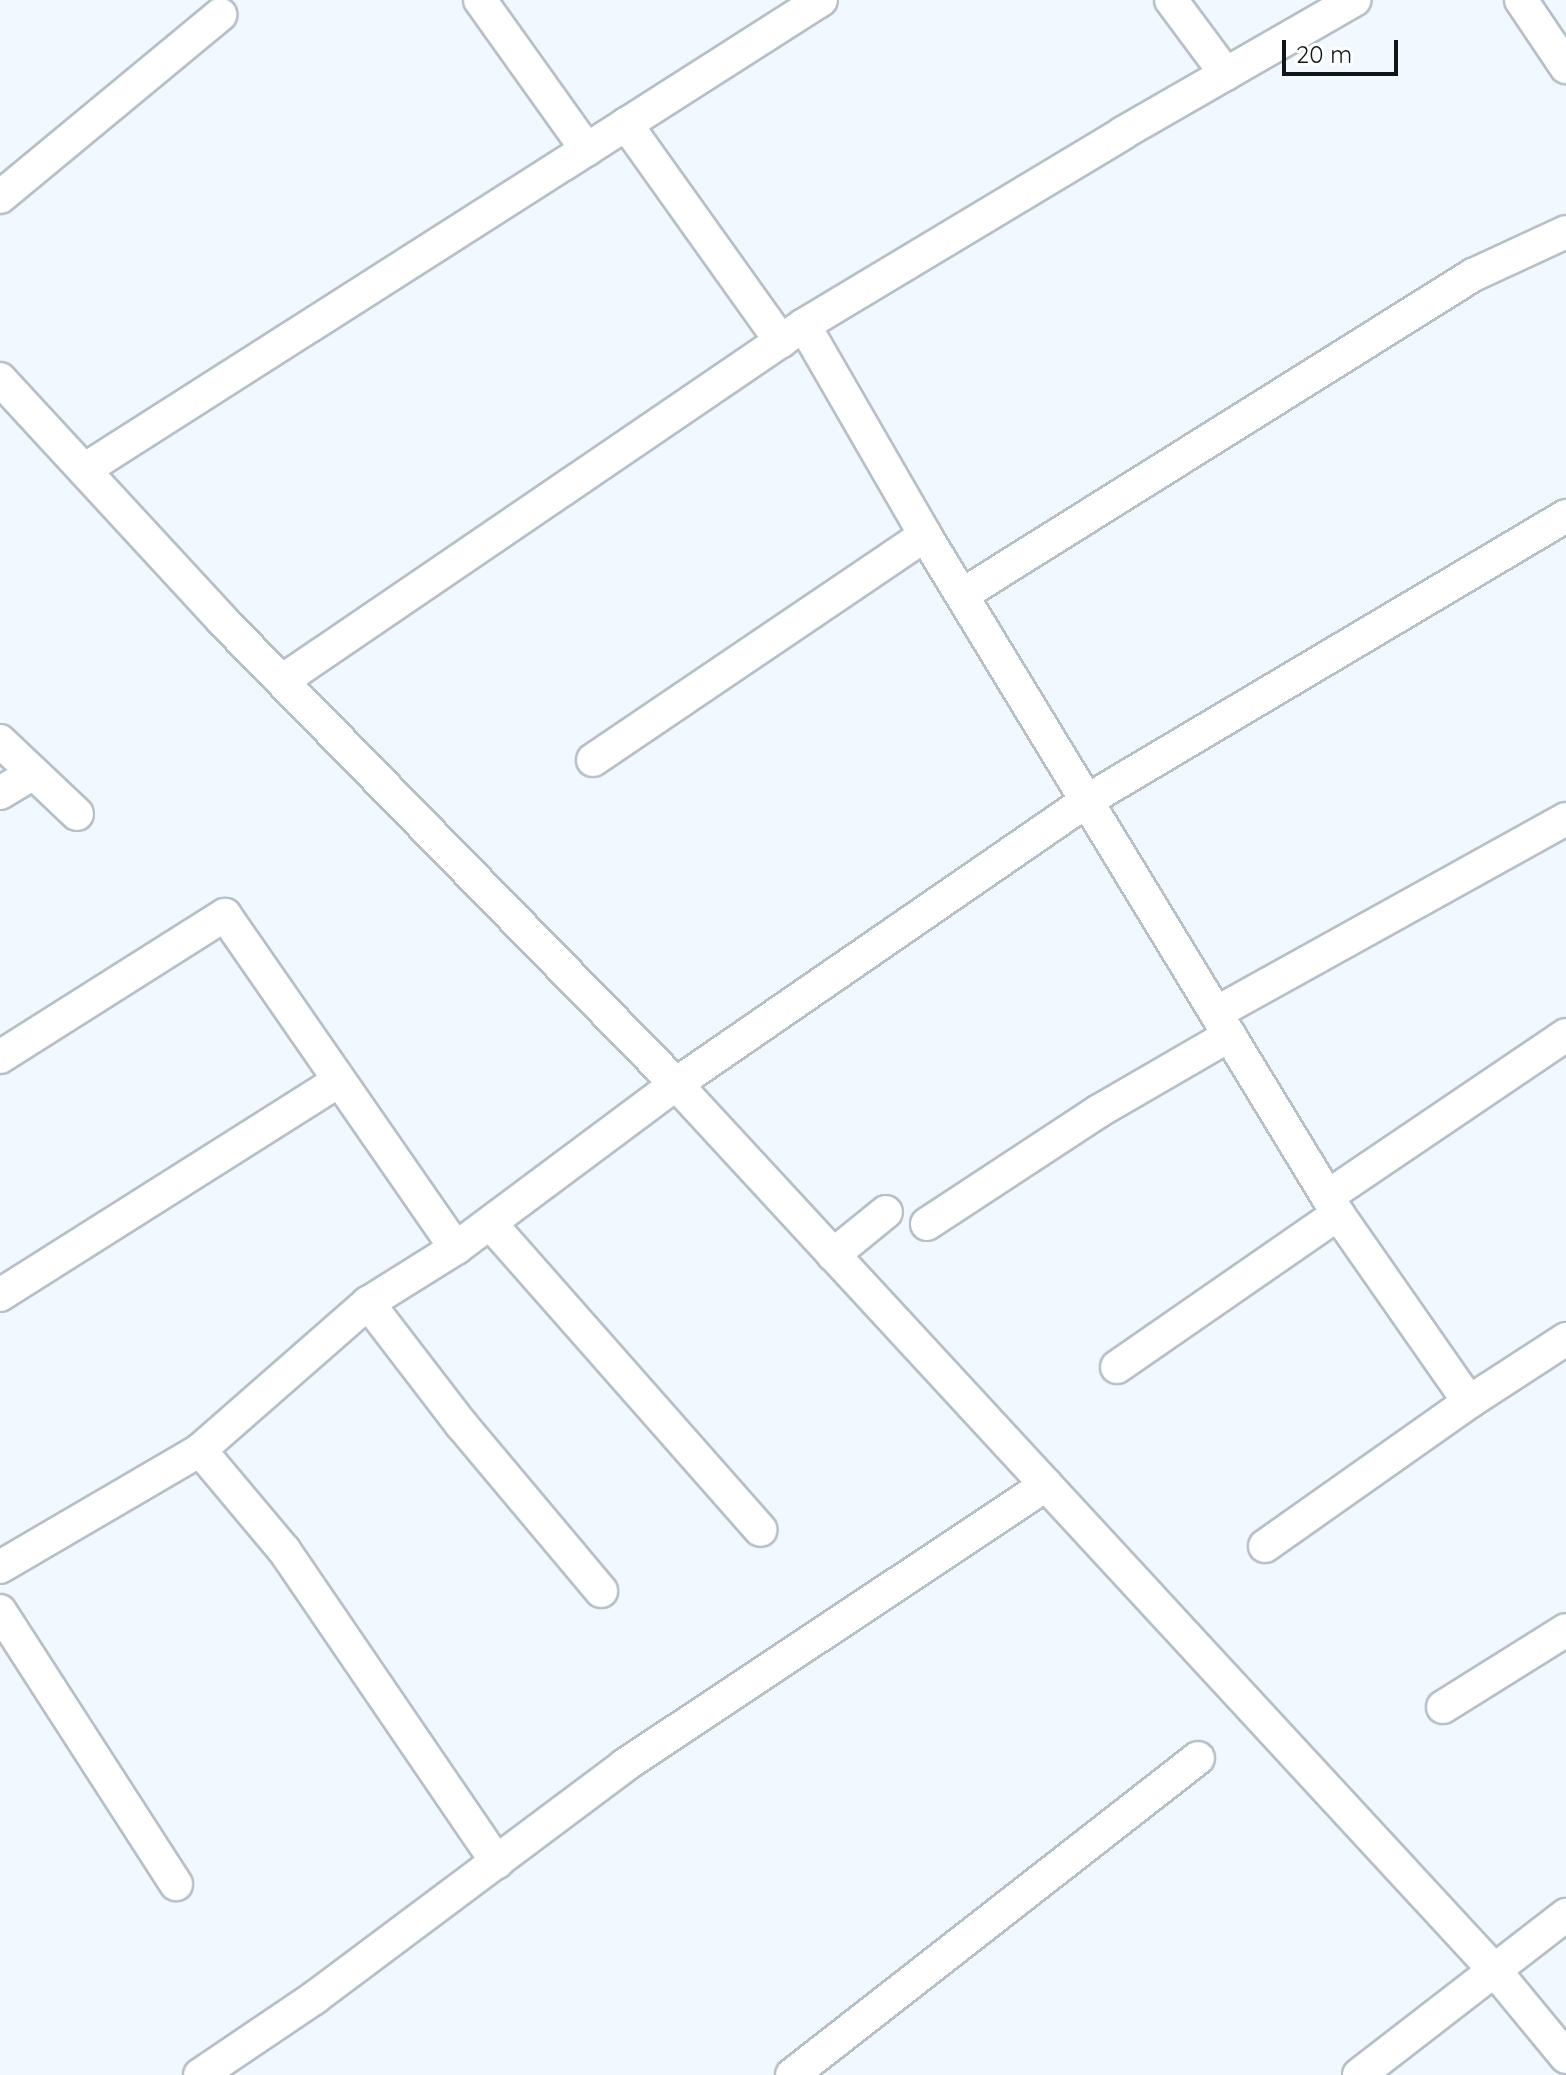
<!DOCTYPE html>
<style>
body{margin:0}
#map{position:relative;width:1566px;height:2075px;overflow:hidden;background:#f1f8fe;font-family:Quicksand,sans-serif}
div>[style]{position:absolute}
[style*='--x']{left:calc(var(--x)*1px);top:calc(var(--y)*1px);width:calc(var(--w)*1px);rotate:calc(var(--a)*1deg)}
.roads{filter:drop-shadow(2px 0 #b7bfc7) drop-shadow(-2px 0 #b7bfc7) drop-shadow(0 2px #b7bfc7) drop-shadow(0 -2px #b7bfc7)}
.minor>*{height:32px;margin:-16px;padding:0 16px;transform-origin:16px;border-radius:16px;background:#fff}
span{translate:-50% -50%;white-space:nowrap;text-align:center;line-height:1.15;-webkit-text-stroke:6px #fff;paint-order:stroke}
.scale{position:absolute;left:1282px;top:40px;width:116px;height:36px;box-sizing:border-box;border:4px solid #131618;border-top:0;padding-left:10px;font-size:24px;line-height:28px;white-space:nowrap;color:#131618;-webkit-text-stroke:6px #fff;paint-order:stroke}
</style>
<div id="map">
<div class="roads">
<div class="minor">
<i style="--x:480;--y:0;--w:184;--a:54.5"></i>
<i style="--x:1171;--y:0;--w:92;--a:53.4"></i>
<i style="--x:1521;--y:0;--w:81;--a:56.1"></i>
<i style="--x:626;--y:124;--w:267;--a:54.5"></i>
<i style="--x:0;--y:197;--w:286;--a:-39.6"></i>
<i style="--x:804;--y:325;--w:242;--a:60"></i>
<i style="--x:925;--y:535;--w:795;--a:58.69"></i>
<i style="--x:1338;--y:1214;--w:229;--a:55.1"></i>
<i style="--x:1469;--y:1402;--w:116;--a:-33"></i>
<i style="--x:0;--y:379;--w:328;--a:47.3"></i>
<i style="--x:222;--y:620;--w:649;--a:45.62"></i>
<i style="--x:676;--y:1084;--w:1209;--a:47.28"></i>
<i style="--x:1496;--y:1972;--w:110;--a:50.5"></i>
<i style="--x:84;--y:470;--w:874;--a:-32.53"></i>
<i style="--x:962;--y:595;--w:603;--a:-32.06"></i>
<i style="--x:1473;--y:275;--w:102;--a:-24.8"></i>
<i style="--x:282;--y:681;--w:632;--a:-34.29"></i>
<i style="--x:804;--y:325;--w:372;--a:-31"></i>
<i style="--x:1123;--y:133;--w:267;--a:-29.9"></i>
<i style="--x:0;--y:741;--w:106;--a:43.5"></i>
<i style="--x:593;--y:760;--w:401;--a:-34.1"></i>
<i style="--x:0;--y:793;--w:37;--a:-31"></i>
<i style="--x:1216;--y:1013;--w:400;--a:-29"></i>
<i style="--x:0;--y:1057;--w:266;--a:-32.3"></i>
<i style="--x:225;--y:915;--w:405;--a:55.3"></i>
<i style="--x:1328;--y:1196;--w:287;--a:-34.1"></i>
<i style="--x:490;--y:1223;--w:409;--a:48.6"></i>
<i style="--x:927;--y:1224;--w:206;--a:-33.3"></i>
<i style="--x:1099;--y:1111;--w:151;--a:-30.1"></i>
<i style="--x:833;--y:1255;--w:68;--a:-39.1"></i>
<i style="--x:0;--y:1295;--w:400;--a:-32.3"></i>
<i style="--x:368;--y:1303;--w:153;--a:52.5"></i>
<i style="--x:461;--y:1424;--w:218;--a:50"></i>
<i style="--x:1117;--y:1367;--w:269;--a:-34.7"></i>
<i style="--x:200;--y:1450;--w:131;--a:50"></i>
<i style="--x:284;--y:1550;--w:378;--a:55.7"></i>
<i style="--x:1265;--y:1546;--w:250;--a:-35.2"></i>
<i style="--x:0;--y:1567;--w:232;--a:-30.3"></i>
<i style="--x:200;--y:1450;--w:223;--a:-41.2"></i>
<i style="--x:368;--y:1303;--w:104;--a:-32"></i>
<i style="--x:456;--y:1248;--w:274;--a:-36.7"></i>
<i style="--x:676;--y:1084;--w:500;--a:-34.58"></i>
<i style="--x:1088;--y:800;--w:556;--a:-30.72"></i>
<i style="--x:0;--y:1611;--w:325;--a:57.2"></i>
<i style="--x:1443;--y:1707;--w:145;--a:-32"></i>
<i style="--x:200;--y:2075;--w:138;--a:-34"></i>
<i style="--x:314;--y:1998;--w:389;--a:-36.8"></i>
<i style="--x:625;--y:1765;--w:506;--a:-33.63"></i>
<i style="--x:792;--y:2075;--w:515;--a:-37.98"></i>
<i style="--x:1359;--y:2075;--w:262;--a:-37.7"></i>
</div>
</div>
<div class="scale">20 m</div>
</div>
